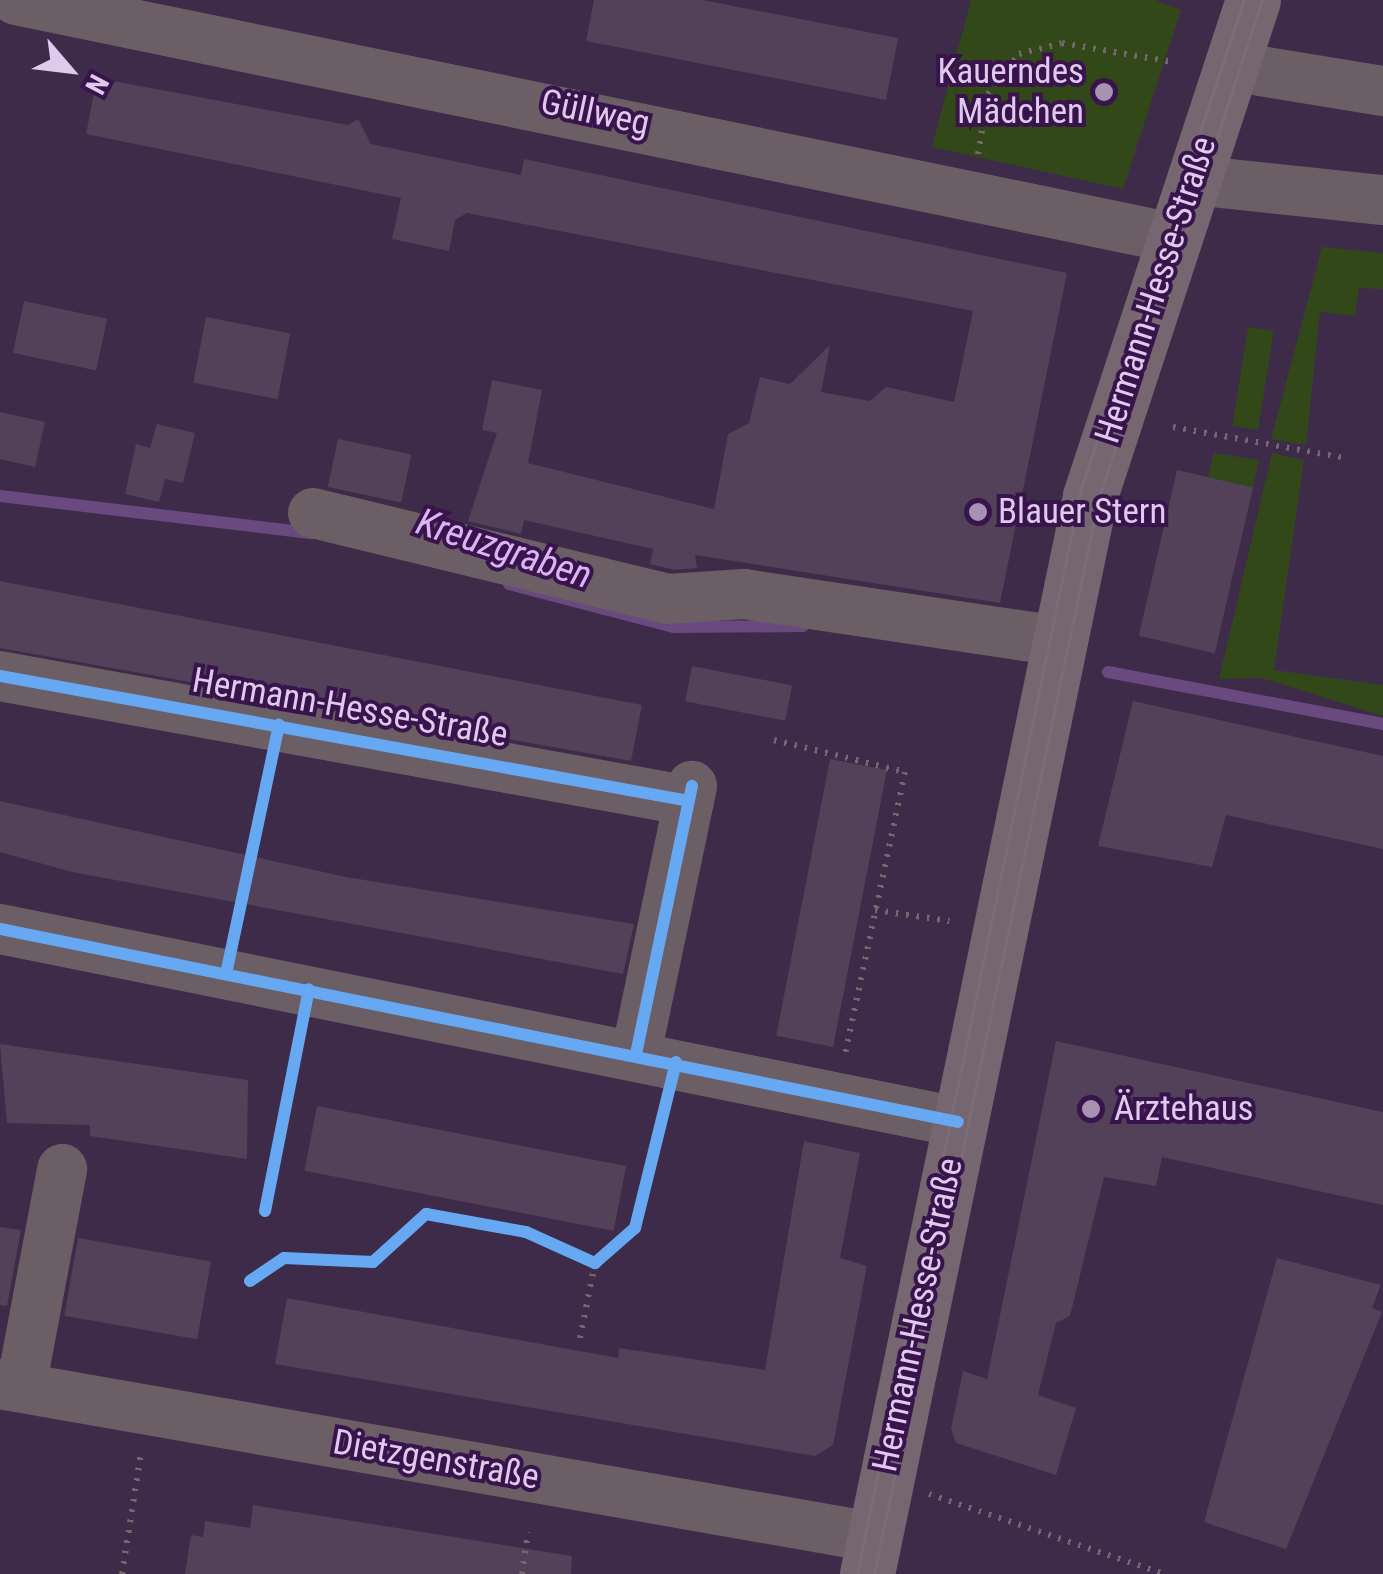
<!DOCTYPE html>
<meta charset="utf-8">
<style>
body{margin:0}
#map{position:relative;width:1383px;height:1574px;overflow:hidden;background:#3e2b4a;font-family:"Roboto Condensed",sans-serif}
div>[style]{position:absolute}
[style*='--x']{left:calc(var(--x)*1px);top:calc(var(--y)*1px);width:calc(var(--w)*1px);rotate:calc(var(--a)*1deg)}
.green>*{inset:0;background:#324819;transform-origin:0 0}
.stream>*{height:12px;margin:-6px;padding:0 6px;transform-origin:6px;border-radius:6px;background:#6a497e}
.building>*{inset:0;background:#524158;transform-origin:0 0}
.path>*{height:6px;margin-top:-3px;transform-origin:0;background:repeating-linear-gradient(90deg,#746772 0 2.5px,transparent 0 10.5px)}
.minor>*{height:50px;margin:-25px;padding:0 25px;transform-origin:25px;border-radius:25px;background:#6b5e64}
.major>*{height:55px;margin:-27.5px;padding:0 27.5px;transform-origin:27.5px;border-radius:27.5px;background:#76666f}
.tram>*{height:2.5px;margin:-1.25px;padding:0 1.25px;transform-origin:1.25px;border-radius:1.25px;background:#796d78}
.cycleway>*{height:12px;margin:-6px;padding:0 6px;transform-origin:6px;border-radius:6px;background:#66a8f1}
.dots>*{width:28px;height:28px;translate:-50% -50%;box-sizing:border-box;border:5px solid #38134c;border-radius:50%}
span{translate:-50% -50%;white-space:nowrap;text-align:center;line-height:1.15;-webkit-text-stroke:8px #38134c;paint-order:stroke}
.poi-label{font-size:35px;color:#dfcaed}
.right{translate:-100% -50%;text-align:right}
.left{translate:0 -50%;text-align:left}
.street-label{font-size:35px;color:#dfcaed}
.water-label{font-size:38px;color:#dab4f4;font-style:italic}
.north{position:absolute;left:20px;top:20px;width:100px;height:100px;-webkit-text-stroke:8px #38134c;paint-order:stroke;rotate:118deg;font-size:28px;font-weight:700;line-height:40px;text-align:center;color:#dfcaed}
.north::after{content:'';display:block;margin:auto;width:35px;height:45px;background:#dfcaed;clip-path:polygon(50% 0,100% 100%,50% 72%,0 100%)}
</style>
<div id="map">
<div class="green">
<i style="clip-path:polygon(971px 0,1155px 0,1181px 10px,1123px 189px,932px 147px)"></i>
<i style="clip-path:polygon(1322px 247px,1383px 253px,1383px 289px,1359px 288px,1355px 316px,1320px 312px,1306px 445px,1271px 439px)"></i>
<i style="left:1248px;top:327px;width:26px;height:100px;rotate:9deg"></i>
<i style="clip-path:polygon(1214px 453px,1259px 460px,1253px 488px,1208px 477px)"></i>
<i style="clip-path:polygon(1272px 453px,1304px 460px,1274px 670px,1383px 685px,1383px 716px,1262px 678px,1219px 679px)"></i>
</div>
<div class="stream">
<i style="--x:0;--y:496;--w:314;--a:6.8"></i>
<i style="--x:509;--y:584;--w:171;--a:14.6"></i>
<i style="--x:674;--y:627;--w:129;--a:-0.4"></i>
<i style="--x:1108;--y:672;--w:280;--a:10.7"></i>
</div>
<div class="building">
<i style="clip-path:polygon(594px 0,703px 0,898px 38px,886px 100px,586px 41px)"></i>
<i style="clip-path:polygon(97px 78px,348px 125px,358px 119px,371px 144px,521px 175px,524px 159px,1067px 273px,1000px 603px,695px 555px,697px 568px,675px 570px,650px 564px,653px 549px,524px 520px,521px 534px,468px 521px,497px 433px,482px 430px,492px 380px,542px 390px,528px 463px,714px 509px,728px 434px,749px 423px,760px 377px,790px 384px,830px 345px,821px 392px,870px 401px,886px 387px,954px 402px,973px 311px,467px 213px,455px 220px,449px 251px,392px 239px,401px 198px,86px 134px)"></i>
<i style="left:24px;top:301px;width:85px;height:53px;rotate:12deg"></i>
<i style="left:206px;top:317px;width:86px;height:67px;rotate:11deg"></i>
<i style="clip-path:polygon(0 412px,45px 422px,35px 467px,0 459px)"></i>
<i style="clip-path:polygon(157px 424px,195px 433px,183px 483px,165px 479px,159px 502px,125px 494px,136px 444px,150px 448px)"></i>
<i style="left:338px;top:439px;width:75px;height:49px;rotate:12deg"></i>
<i style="left:1177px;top:470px;width:78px;height:170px;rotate:13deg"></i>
<i style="clip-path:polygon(0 581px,642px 705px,631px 761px,0 648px)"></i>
<i style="left:692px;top:666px;width:102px;height:36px;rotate:11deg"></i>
<i style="clip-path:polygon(1133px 701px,1383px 756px,1383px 849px,1226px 815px,1212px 867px,1098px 846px)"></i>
<i style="left:830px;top:759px;width:58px;height:282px;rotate:11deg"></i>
<i style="clip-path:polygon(0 801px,346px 877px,634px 924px,623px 974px,72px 872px,0 852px)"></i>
<i style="clip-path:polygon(1056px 1041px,1383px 1112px,1383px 1205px,1162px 1157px,1156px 1186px,1104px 1177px,1070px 1316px,1056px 1323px,1038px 1395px,1076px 1408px,1056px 1475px,956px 1443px,951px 1429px,963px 1371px,987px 1379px)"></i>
<i style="clip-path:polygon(0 1044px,248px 1080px,247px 1159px,90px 1136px,90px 1125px,7px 1123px)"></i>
<i style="left:317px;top:1106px;width:315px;height:66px;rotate:11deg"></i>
<i style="clip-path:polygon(804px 1141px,860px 1153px,840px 1258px,867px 1266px,833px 1445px,815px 1456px,275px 1364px,287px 1298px,618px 1358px,619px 1348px,765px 1370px)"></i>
<i style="clip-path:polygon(0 1227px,21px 1230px,7px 1306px,0 1305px)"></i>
<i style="left:78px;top:1238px;width:135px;height:79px;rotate:10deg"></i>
<i style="clip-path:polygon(1277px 1258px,1381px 1285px,1372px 1308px,1382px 1312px,1286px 1549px,1204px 1522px)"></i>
<i style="clip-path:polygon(253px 1505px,572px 1556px,571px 1574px,185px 1574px,191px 1535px,203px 1537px,205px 1521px,250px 1528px)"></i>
</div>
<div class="path">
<i style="--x:978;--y:154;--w:61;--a:-80.5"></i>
<i style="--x:988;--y:94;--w:51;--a:-52.2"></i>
<i style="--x:1019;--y:54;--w:44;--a:-14.3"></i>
<i style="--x:1062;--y:43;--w:112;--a:9.8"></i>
<i style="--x:1173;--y:427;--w:176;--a:10.2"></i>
<i style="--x:774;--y:740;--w:135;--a:13.7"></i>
<i style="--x:905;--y:772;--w:289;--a:102"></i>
<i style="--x:875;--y:910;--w:75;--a:8.5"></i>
<i style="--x:235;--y:935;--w:167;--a:-78.3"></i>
<i style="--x:265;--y:1211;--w:180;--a:-78.8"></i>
<i style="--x:250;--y:1281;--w:41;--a:-34.1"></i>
<i style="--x:284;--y:1258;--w:89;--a:2.6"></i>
<i style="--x:373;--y:1262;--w:72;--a:-42.2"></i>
<i style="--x:426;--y:1214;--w:102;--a:10.2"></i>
<i style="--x:526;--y:1232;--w:76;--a:24.2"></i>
<i style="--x:595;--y:1263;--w:53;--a:-41.2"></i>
<i style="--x:635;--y:1228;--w:125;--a:-75.2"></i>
<i style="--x:580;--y:1338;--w:76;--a:-78.7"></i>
<i style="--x:929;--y:1494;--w:248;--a:18.8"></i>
<i style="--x:122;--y:1574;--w:123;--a:-81.1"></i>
<i style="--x:522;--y:1574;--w:42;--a:-81.9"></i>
</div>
<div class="minor">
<i style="--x:16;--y:0;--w:1181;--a:11.62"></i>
<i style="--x:1230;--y:66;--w:155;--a:9.3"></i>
<i style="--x:1192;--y:180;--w:192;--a:6"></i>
<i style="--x:313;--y:513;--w:365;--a:13.6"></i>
<i style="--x:668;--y:599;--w:76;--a:-3.8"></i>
<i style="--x:744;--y:594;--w:318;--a:8.5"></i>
<i style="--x:0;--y:676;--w:700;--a:10.28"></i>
<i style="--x:0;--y:929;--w:977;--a:11.39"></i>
<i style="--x:636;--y:1054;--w:274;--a:-78.2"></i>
<i style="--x:0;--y:1384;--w:885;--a:9.95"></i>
<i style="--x:21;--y:1387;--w:222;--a:-79.3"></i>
</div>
<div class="major">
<i style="--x:867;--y:1574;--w:1101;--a:-78.31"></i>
<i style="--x:1090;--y:496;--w:522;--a:-71.81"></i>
</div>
<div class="tram">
<i style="--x:857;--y:1574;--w:1105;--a:-78.35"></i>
<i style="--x:1080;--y:492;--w:519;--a:-71.57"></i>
<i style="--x:874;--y:1574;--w:1100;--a:-78.2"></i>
<i style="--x:1099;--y:497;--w:523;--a:-71.84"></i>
</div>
<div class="cycleway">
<i style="--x:0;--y:676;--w:700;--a:10.28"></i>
<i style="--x:0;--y:929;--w:977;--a:11.39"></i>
<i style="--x:226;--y:974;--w:255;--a:-78"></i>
<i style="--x:636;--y:1054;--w:274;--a:-78.2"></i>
<i style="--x:265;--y:1211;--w:226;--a:-78.8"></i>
<i style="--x:250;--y:1281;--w:41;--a:-34.1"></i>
<i style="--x:284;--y:1258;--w:89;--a:2.6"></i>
<i style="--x:373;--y:1262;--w:72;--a:-42.2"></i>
<i style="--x:426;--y:1214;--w:102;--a:10.2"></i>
<i style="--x:526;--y:1232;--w:76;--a:24.2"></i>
<i style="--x:595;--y:1263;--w:53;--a:-41.2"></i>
<i style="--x:635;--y:1228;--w:171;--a:-76.1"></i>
</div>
<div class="dots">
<i style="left:1104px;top:92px;background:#a792b4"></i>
<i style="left:978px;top:512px;background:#a792b4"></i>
<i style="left:1091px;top:1109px;background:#a792b4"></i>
</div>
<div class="poi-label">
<span class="right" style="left:1084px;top:92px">Kauerndes<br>Mädchen</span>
<span class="left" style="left:998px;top:512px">Blauer Stern</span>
<span class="left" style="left:1114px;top:1109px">Ärztehaus</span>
</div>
<div class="street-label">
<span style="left:595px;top:113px;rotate:12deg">Güllweg</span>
<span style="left:1156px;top:290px;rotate:-72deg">Hermann-Hesse-Straße</span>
<span style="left:350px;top:708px;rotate:10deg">Hermann-Hesse-Straße</span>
<span style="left:918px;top:1315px;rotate:-78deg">Hermann-Hesse-Straße</span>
<span style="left:436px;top:1460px;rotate:10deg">Dietzgenstraße</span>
</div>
<div class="water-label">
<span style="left:504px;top:549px;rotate:18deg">Kreuzgraben</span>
</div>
<div class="north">N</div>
</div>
